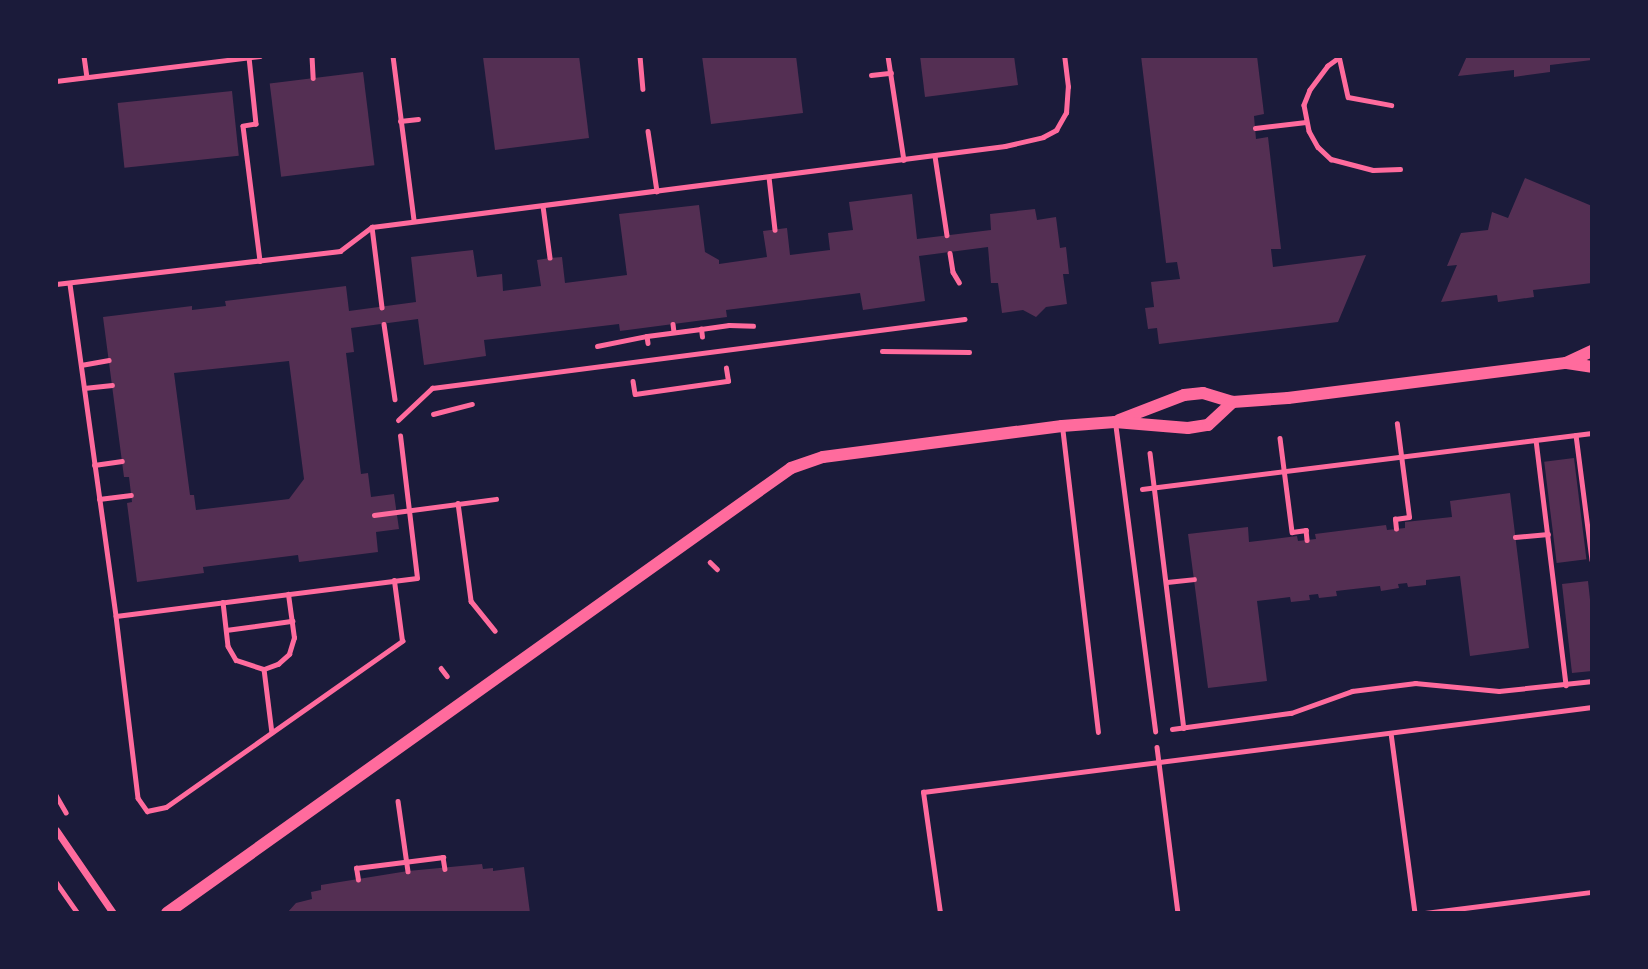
<!DOCTYPE html>
<style>
body{margin:0}
#map{position:relative;width:1648px;height:969px;overflow:hidden;background:#1b1b3a;font-family:"DM Sans",sans-serif}
div>[style]{position:absolute}
[style*='--x']{left:calc(var(--x)*1px);top:calc(var(--y)*1px);width:calc(var(--w)*1px);rotate:calc(var(--a)*1deg)}
.building>*{inset:0;background:#542f53;transform-origin:0 0}
.path>*{height:4.5px;margin:-2.25px;padding:0 2.25px;transform-origin:2.25px;border-radius:2.25px;background:#ff6b9d}
.service>*{height:5px;margin:-2.5px;padding:0 2.5px;transform-origin:2.5px;border-radius:2.5px;background:#ff6b9d}
.minor>*{height:7px;margin:-3.5px;padding:0 3.5px;transform-origin:3.5px;border-radius:3.5px;background:#ff6b9d}
.tertiary>*{height:12px;margin:-6px;padding:0 6px;transform-origin:6px;border-radius:6px;background:#ff6b9d}
span{translate:-50% -50%;white-space:nowrap;text-align:center;line-height:1.15;-webkit-text-stroke:7px #1b1b3a;paint-order:stroke}
.frame{position:absolute;inset:0;border:58px solid #1b1b3a;pointer-events:none}
</style>
<div id="map">
<div class="building">
<i style="clip-path:polygon(492px 56px,579px 56px,589px 138px,495px 150px,483px 57px)"></i>
<i style="clip-path:polygon(702px 56px,796px 56px,803px 113px,711px 124px)"></i>
<i style="clip-path:polygon(920px 56px,1014px 56px,1018px 85px,925px 97px)"></i>
<i style="clip-path:polygon(1141px 56px,1257px 56px,1264px 114px,1254px 116px,1255px 128px,1256px 139px,1268px 137px,1281px 249px,1271px 249px,1273px 267px,1366px 255px,1338px 322px,1159px 344px,1157px 328px,1148px 329px,1145px 308px,1154px 307px,1151px 282px,1180px 279px,1177px 262px,1166px 263px)"></i>
<i style="clip-path:polygon(1467px 56px,1592px 56px,1592px 60px,1550px 65px,1550px 72px,1514px 77px,1514px 70px,1458px 76px)"></i>
<i style="left:363px;top:72px;width:94px;height:94px;rotate:83deg"></i>
<i style="left:232px;top:91px;width:65px;height:115px;rotate:84deg"></i>
<i style="clip-path:polygon(1525px 178px,1592px 206px,1592px 283px,1533px 290px,1534px 297px,1498px 302px,1497px 295px,1441px 302px,1457px 265px,1447px 266px,1461px 233px,1488px 230px,1492px 212px,1508px 218px)"></i>
<i style="clip-path:polygon(evenodd,912px 194px,917px 239px,991px 230px,990px 214px,1035px 209px,1037px 220px,1056px 217px,1060px 248px,1066px 247px,1069px 274px,1063px 274px,1067px 304px,1046px 307px,1036px 317px,1023px 310px,1002px 313px,998px 283px,991px 283px,988px 247px,919px 256px,925px 301px,863px 310px,860px 293px,726px 310px,727px 317px,620px 331px,619px 324px,484px 340px,486px 356px,424px 365px,418px 319px,351px 328px,354px 352px,346px 353px,361px 474px,368px 473px,371px 497px,394px 494px,399px 529px,376px 532px,378px 552px,299px 562px,298px 555px,203px 567px,204px 573px,137px 582px,127px 503px,132px 502px,129px 477px,124px 477px,103px 317px,192px 306px,192px 310px,226px 306px,225px 301px,346px 286px,349px 311px,416px 302px,411px 257px,473px 250px,477px 277px,502px 274px,503px 291px,541px 286px,537px 260px,550px 258px,562px 257px,565px 283px,627px 275px,619px 214px,699px 205px,705px 252px,719px 260px,719px 264px,767px 257px,763px 231px,787px 228px,790px 255px,830px 250px,828px 233px,853px 230px,849px 202px,912px 194px,289px 361px,304px 479px,289px 499px,196px 510px,194px 495px,190px 495px,174px 373px,289px 361px)"></i>
<i style="left:1574px;top:458px;width:102px;height:30px;rotate:83deg"></i>
<i style="clip-path:polygon(1510px 493px,1529px 648px,1470px 656px,1460px 576px,1426px 580px,1426px 585px,1408px 587px,1407px 583px,1398px 584px,1399px 588px,1381px 591px,1380px 586px,1336px 591px,1337px 596px,1319px 598px,1318px 594px,1309px 595px,1310px 600px,1291px 602px,1290px 597px,1257px 601px,1267px 681px,1208px 688px,1188px 534px,1248px 527px,1249px 542px,1297px 536px,1298px 541px,1316px 539px,1315px 534px,1386px 525px,1387px 530px,1405px 528px,1405px 522px,1452px 517px,1450px 501px)"></i>
<i style="clip-path:polygon(1588px 581px,1592px 618px,1592px 671px,1572px 673px,1562px 584px)"></i>
<i style="clip-path:polygon(482px 864px,483px 869px,493px 868px,493px 871px,524px 867px,530px 913px,287px 913px,296px 903px,312px 899px,311px 892px,321px 890px,321px 885px,408px 871px)"></i>
</div>
<div class="path">
<i style="--x:84;--y:56;--w:21;--a:82"></i>
<i style="--x:312;--y:56;--w:22;--a:87"></i>
<i style="--x:393;--y:56;--w:166;--a:82.7"></i>
<i style="--x:640;--y:56;--w:33;--a:85"></i>
<i style="--x:888;--y:56;--w:105;--a:81.3"></i>
<i style="--x:1339;--y:56;--w:42;--a:77.6"></i>
<i style="--x:1348;--y:97;--w:44;--a:10.5"></i>
<i style="--x:249;--y:57;--w:67;--a:84"></i>
<i style="--x:256;--y:124;--w:13;--a:171"></i>
<i style="--x:243;--y:126;--w:136;--a:82.8"></i>
<i style="--x:1339;--y:58;--w:14;--a:144"></i>
<i style="--x:1328;--y:66;--w:30;--a:127"></i>
<i style="--x:1310;--y:90;--w:16;--a:112"></i>
<i style="--x:1304;--y:105;--w:26;--a:79"></i>
<i style="--x:1309;--y:131;--w:18;--a:61"></i>
<i style="--x:1318;--y:147;--w:18;--a:43"></i>
<i style="--x:1331;--y:159;--w:43;--a:14.7"></i>
<i style="--x:1373;--y:170;--w:27;--a:-2"></i>
<i style="--x:871;--y:75;--w:20;--a:-6"></i>
<i style="--x:56;--y:81;--w:205;--a:-7"></i>
<i style="--x:400;--y:121;--w:18;--a:-6"></i>
<i style="--x:1255;--y:128;--w:51;--a:-6.7"></i>
<i style="--x:648;--y:131;--w:61;--a:81.5"></i>
<i style="--x:935;--y:156;--w:80;--a:81.4"></i>
<i style="--x:769;--y:177;--w:53;--a:83.5"></i>
<i style="--x:543;--y:206;--w:52;--a:82.3"></i>
<i style="--x:372;--y:227;--w:81;--a:82.9"></i>
<i style="--x:950;--y:253;--w:19;--a:81"></i>
<i style="--x:953;--y:272;--w:12;--a:59"></i>
<i style="--x:56;--y:284;--w:286;--a:-6.6"></i>
<i style="--x:340;--y:251;--w:40;--a:-37"></i>
<i style="--x:372;--y:227;--w:638;--a:-7.29"></i>
<i style="--x:1005;--y:146;--w:39;--a:-13"></i>
<i style="--x:1043;--y:137;--w:15;--a:-28"></i>
<i style="--x:1056;--y:130;--w:20;--a:-60"></i>
<i style="--x:1066;--y:113;--w:26;--a:-86"></i>
<i style="--x:1068;--y:87;--w:31;--a:-97"></i>
<i style="--x:70;--y:284;--w:335;--a:82.1"></i>
<i style="--x:116;--y:616;--w:303;--a:-7.2"></i>
<i style="--x:417;--y:578;--w:143;--a:-96.8"></i>
<i style="--x:384;--y:324;--w:76;--a:81.7"></i>
<i style="--x:673;--y:324;--w:8;--a:83"></i>
<i style="--x:647;--y:336;--w:54;--a:-7.4"></i>
<i style="--x:702;--y:337;--w:8;--a:-97"></i>
<i style="--x:701;--y:329;--w:28;--a:-8"></i>
<i style="--x:729;--y:325;--w:24;--a:2"></i>
<i style="--x:597;--y:346;--w:51;--a:-11.3"></i>
<i style="--x:647;--y:336;--w:7;--a:82"></i>
<i style="--x:882;--y:351;--w:87;--a:0.7"></i>
<i style="--x:81;--y:365;--w:28;--a:-10"></i>
<i style="--x:633;--y:381;--w:13;--a:81"></i>
<i style="--x:635;--y:394;--w:94;--a:-8"></i>
<i style="--x:728;--y:381;--w:13;--a:-99"></i>
<i style="--x:84;--y:388;--w:28;--a:-6"></i>
<i style="--x:433;--y:414;--w:40;--a:-14.4"></i>
<i style="--x:1576;--y:435;--w:126;--a:82.7"></i>
<i style="--x:1280;--y:438;--w:95;--a:82.7"></i>
<i style="--x:1292;--y:532;--w:14;--a:-8"></i>
<i style="--x:1306;--y:530;--w:10;--a:84"></i>
<i style="--x:1536;--y:440;--w:247;--a:83"></i>
<i style="--x:1150;--y:453;--w:277;--a:83"></i>
<i style="--x:94;--y:465;--w:28;--a:-8"></i>
<i style="--x:1142;--y:489;--w:453;--a:-7.1"></i>
<i style="--x:99;--y:499;--w:32;--a:-7"></i>
<i style="--x:458;--y:503;--w:99;--a:82.4"></i>
<i style="--x:471;--y:601;--w:38;--a:51"></i>
<i style="--x:374;--y:515;--w:123;--a:-7.5"></i>
<i style="--x:1396;--y:529;--w:10;--a:-96"></i>
<i style="--x:1395;--y:519;--w:14;--a:-8"></i>
<i style="--x:1409;--y:517;--w:94;--a:-97.4"></i>
<i style="--x:1515;--y:537;--w:33;--a:-5"></i>
<i style="--x:710;--y:562;--w:10;--a:45"></i>
<i style="--x:1167;--y:582;--w:27;--a:-6"></i>
<i style="--x:223;--y:602;--w:44;--a:83.5"></i>
<i style="--x:228;--y:646;--w:16;--a:60"></i>
<i style="--x:236;--y:660;--w:29;--a:18"></i>
<i style="--x:264;--y:669;--w:15;--a:-20"></i>
<i style="--x:278;--y:664;--w:15;--a:-42"></i>
<i style="--x:289;--y:654;--w:17;--a:-73"></i>
<i style="--x:294;--y:638;--w:44;--a:-97.8"></i>
<i style="--x:116;--y:616;--w:183;--a:83.1"></i>
<i style="--x:138;--y:798;--w:16;--a:55"></i>
<i style="--x:147;--y:811;--w:19;--a:-12"></i>
<i style="--x:166;--y:807;--w:289;--a:-35.1"></i>
<i style="--x:402;--y:641;--w:61;--a:-97.6"></i>
<i style="--x:226;--y:630;--w:67;--a:-7.8"></i>
<i style="--x:441;--y:668;--w:10;--a:53"></i>
<i style="--x:264;--y:669;--w:64;--a:82.9"></i>
<i style="--x:1172;--y:729;--w:120;--a:-7.7"></i>
<i style="--x:1291;--y:713;--w:65;--a:-19.8"></i>
<i style="--x:1352;--y:691;--w:64;--a:-7.2"></i>
<i style="--x:1415;--y:683;--w:84;--a:5.4"></i>
<i style="--x:1499;--y:691;--w:94;--a:-6.1"></i>
<i style="--x:1391;--y:733;--w:182;--a:82.4"></i>
<i style="--x:1157;--y:747;--w:167;--a:82.8"></i>
<i style="--x:56;--y:795;--w:20;--a:60"></i>
<i style="--x:398;--y:801;--w:71;--a:81.9"></i>
<i style="--x:358;--y:880;--w:12;--a:-99"></i>
<i style="--x:356;--y:868;--w:88;--a:-7.2"></i>
<i style="--x:443;--y:857;--w:12;--a:81"></i>
<i style="--x:56;--y:882;--w:38;--a:55"></i>
<i style="--x:940;--y:913;--w:122;--a:-98"></i>
<i style="--x:923;--y:792;--w:674;--a:-7.24"></i>
<i style="--x:1425;--y:913;--w:168;--a:-7.2"></i>
</div>
<div class="service">
<i style="--x:398;--y:420;--w:47;--a:-43.3"></i>
<i style="--x:432;--y:388;--w:537;--a:-7.38"></i>
<i style="--x:1115;--y:422;--w:312;--a:82.6"></i>
<i style="--x:1062;--y:426;--w:308;--a:83.3"></i>
</div>
<div class="minor">
<i style="--x:56;--y:830;--w:101;--a:55.5"></i>
</div>
<div class="tertiary">
<i style="--x:1567;--y:363;--w:25;--a:9"></i>
<i style="--x:1119;--y:420;--w:70;--a:-21"></i>
<i style="--x:1184;--y:395;--w:19;--a:-6"></i>
<i style="--x:1203;--y:393;--w:31;--a:17"></i>
<i style="--x:1233;--y:402;--w:55;--a:-4.2"></i>
<i style="--x:1288;--y:398;--w:280;--a:-7.2"></i>
<i style="--x:1566;--y:363;--w:29;--a:-25"></i>
<i style="--x:167;--y:913;--w:766;--a:-35.49"></i>
<i style="--x:791;--y:468;--w:34;--a:-19"></i>
<i style="--x:823;--y:457;--w:241;--a:-7.4"></i>
<i style="--x:1062;--y:426;--w:53;--a:-4.3"></i>
<i style="--x:1115;--y:422;--w:73;--a:4.7"></i>
<i style="--x:1188;--y:428;--w:20;--a:-9"></i>
<i style="--x:1208;--y:425;--w:34;--a:-43"></i>
</div>
<div class="frame"></div>
</div>
